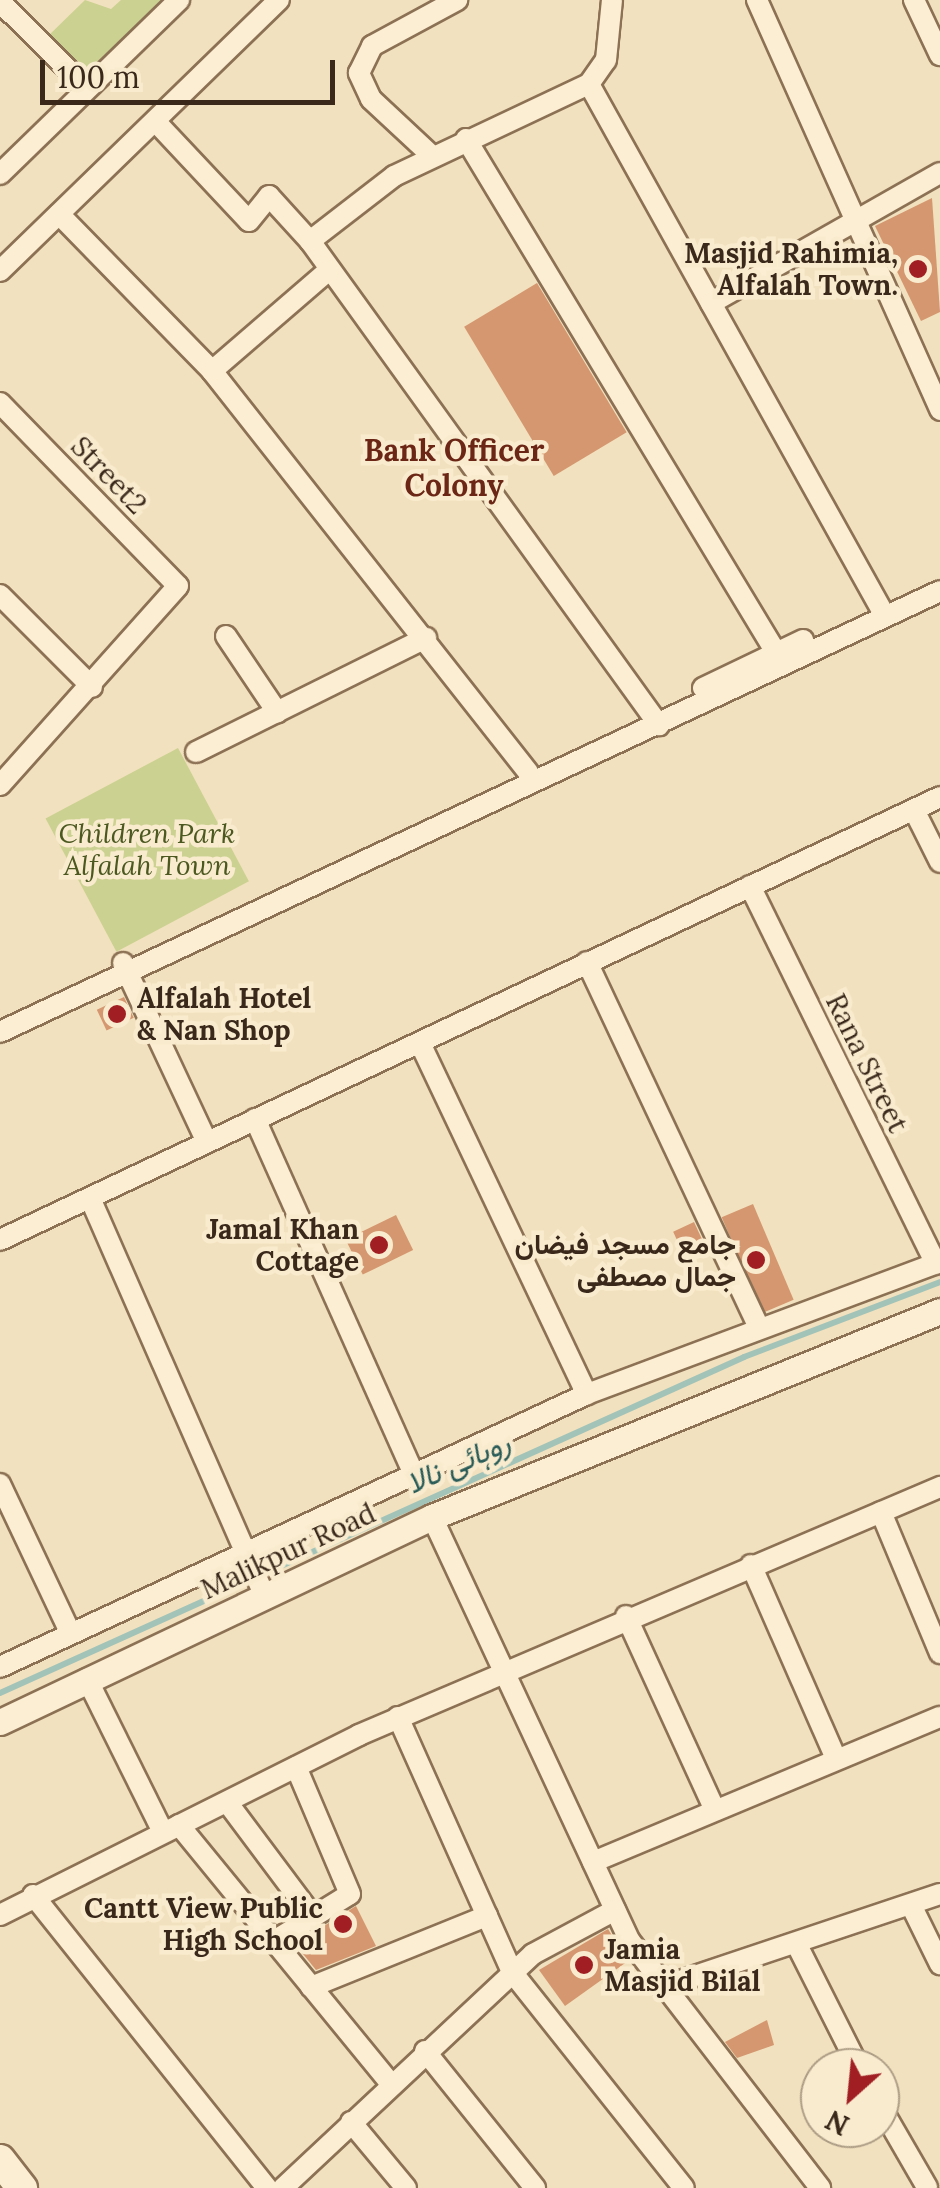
<!DOCTYPE html>
<meta charset="utf-8">
<style>
body{margin:0}
#map{position:relative;width:940px;height:2188px;overflow:hidden;background:#f2e1be;font-family:Lora,Vazirmatn,serif}
div>[style]{position:absolute}
[style*='--x']{left:calc(var(--x)*1px);top:calc(var(--y)*1px);width:calc(var(--w)*1px);rotate:calc(var(--a)*1deg)}
.green>*{inset:0;background:#cbd191;transform-origin:0 0}
.stream>*{height:6px;margin:-3px;padding:0 3px;transform-origin:3px;border-radius:3px;background:#a2c3b8}
.building>*{inset:0;background:#d49770;transform-origin:0 0}
.roads{filter:drop-shadow(2px 0 #8c7155) drop-shadow(-2px 0 #8c7155) drop-shadow(0 2px #8c7155) drop-shadow(0 -2px #8c7155)}
.minor>*{height:20px;margin:-10px;padding:0 10px;transform-origin:10px;border-radius:10px;background:#fceed2}
.tertiary>*{height:25px;margin:-12.5px;padding:0 12.5px;transform-origin:12.5px;border-radius:12.5px;background:#fceed2}
.secondary>*{height:30px;margin:-15px;padding:0 15px;transform-origin:15px;border-radius:15px;background:#fceed2}
.dots>*{width:28px;height:28px;translate:-50% -50%;box-sizing:border-box;border:5px solid #f9ebce;border-radius:50%}
span{translate:-50% -50%;white-space:nowrap;text-align:center;line-height:1.15;-webkit-text-stroke:9px #f9ebce;paint-order:stroke}
.poi-label{font-size:28px;color:#3a291b;font-weight:700}
.right{translate:-100% -50%;text-align:right}
.left{translate:0 -50%;text-align:left}
.street-label{font-size:28px;color:#3a291b}
.park-label{font-size:28px;color:#4b5820;font-style:italic}
.neighbourhood-label{font-size:30px;color:#6b2616;font-weight:700}
.water-label{font-size:30px;color:#295b57;font-style:italic}
.north{position:absolute;left:800px;top:2048px;width:100px;height:100px;box-sizing:border-box;background:#f9ebce;border:2px solid #ad9d86;border-radius:50%;rotate:207deg;font-size:28px;font-weight:700;line-height:40px;text-align:center;color:#3a291b}
.north::after{content:'';display:block;margin:auto;width:35px;height:45px;background:#a11f23;clip-path:polygon(50% 0,100% 100%,50% 72%,0 100%)}
.scale{position:absolute;left:40px;top:60px;width:295px;height:45px;box-sizing:border-box;border:5px solid #3a291b;border-top:0;padding-left:12px;font-size:30px;line-height:35px;white-space:nowrap;color:#3a291b;-webkit-text-stroke:8px #f9ebce;paint-order:stroke}
</style>
<div id="map">
<div class="green">
<i style="clip-path:polygon(85px 0,111px 9px,121px 0,167px 0,87px 81px,45px 39px)"></i>
<i style="left:178px;top:748px;width:151px;height:150px;rotate:62deg"></i>
</div>
<div class="stream">
<i style="--x:0;--y:1693;--w:816;--a:-24.3"></i>
<i style="--x:744;--y:1357;--w:210;--a:-20.9"></i>
</div>
<div class="building">
<i style="clip-path:polygon(932px 198px,940px 312px,921px 321px,875px 226px)"></i>
<i style="left:537px;top:283px;width:174px;height:85px;rotate:59deg"></i>
<i style="left:124px;top:997px;width:23px;height:30px;rotate:65deg"></i>
<i style="left:753px;top:1204px;width:104px;height:34px;rotate:67deg"></i>
<i style="left:396px;top:1215px;width:39px;height:56px;rotate:64deg"></i>
<i style="left:694px;top:1222px;width:33px;height:23px;rotate:65deg"></i>
<i style="clip-path:polygon(356px 1906px,376px 1946px,316px 1970px,295px 1944px)"></i>
<i style="clip-path:polygon(608px 1929px,628px 1961px,565px 2006px,539px 1970px)"></i>
<i style="clip-path:polygon(767px 2020px,774px 2045px,737px 2058px,725px 2042px)"></i>
</div>
<div class="roads">
<div class="minor">
<i style="--x:757;--y:0;--w:449;--a:65.9"></i>
<i style="--x:914;--y:0;--w:61;--a:64.7"></i>
<i style="--x:0;--y:2;--w:122;--a:44.7"></i>
<i style="--x:589;--y:84;--w:609;--a:60.91"></i>
<i style="--x:155;--y:121;--w:137;--a:46.8"></i>
<i style="--x:249;--y:221;--w:32;--a:-51"></i>
<i style="--x:269;--y:196;--w:61;--a:47.7"></i>
<i style="--x:310;--y:241;--w:597;--a:54.21"></i>
<i style="--x:466;--y:139;--w:613;--a:58.88"></i>
<i style="--x:431;--y:155;--w:82;--a:-137"></i>
<i style="--x:371;--y:99;--w:29;--a:-115"></i>
<i style="--x:359;--y:73;--w:30;--a:-64"></i>
<i style="--x:372;--y:46;--w:97;--a:-28.4"></i>
<i style="--x:0;--y:174;--w:250;--a:-44.2"></i>
<i style="--x:59;--y:214;--w:219;--a:45.7"></i>
<i style="--x:212;--y:371;--w:511;--a:51.76"></i>
<i style="--x:310;--y:241;--w:106;--a:-37.7"></i>
<i style="--x:394;--y:176;--w:216;--a:-25.3"></i>
<i style="--x:589;--y:84;--w:29;--a:-55"></i>
<i style="--x:606;--y:60;--w:60;--a:-84.3"></i>
<i style="--x:0;--y:271;--w:389;--a:-44.2"></i>
<i style="--x:711;--y:303;--w:263;--a:-29.6"></i>
<i style="--x:212;--y:371;--w:153;--a:-40.8"></i>
<i style="--x:0;--y:403;--w:255;--a:45.8"></i>
<i style="--x:178;--y:586;--w:267;--a:131.8"></i>
<i style="--x:0;--y:595;--w:130;--a:45"></i>
<i style="--x:226;--y:636;--w:92;--a:56.1"></i>
<i style="--x:703;--y:688;--w:111;--a:-25.6"></i>
<i style="--x:196;--y:752;--w:257;--a:-26.4"></i>
<i style="--x:914;--y:810;--w:58;--a:63.4"></i>
<i style="--x:750;--y:886;--w:421;--a:63.8"></i>
<i style="--x:587;--y:962;--w:401;--a:64.8"></i>
<i style="--x:123;--y:963;--w:198;--a:64.9"></i>
<i style="--x:0;--y:1032;--w:1038;--a:-25.13"></i>
<i style="--x:420;--y:1043;--w:389;--a:64.6"></i>
<i style="--x:255;--y:1119;--w:389;--a:65.9"></i>
<i style="--x:90;--y:1198;--w:435;--a:66.3"></i>
<i style="--x:0;--y:1240;--w:1039;--a:-25.23"></i>
<i style="--x:0;--y:1484;--w:164;--a:64.7"></i>
<i style="--x:881;--y:1512;--w:153;--a:67.3"></i>
<i style="--x:432;--y:1517;--w:468;--a:65"></i>
<i style="--x:630;--y:1941;--w:312;--a:52.4"></i>
<i style="--x:751;--y:1565;--w:212;--a:66.3"></i>
<i style="--x:626;--y:1616;--w:211;--a:65.4"></i>
<i style="--x:0;--y:1667;--w:647;--a:-24.94"></i>
<i style="--x:587;--y:1394;--w:377;--a:-20.5"></i>
<i style="--x:87;--y:1679;--w:171;--a:63.6"></i>
<i style="--x:398;--y:1717;--w:279;--a:65.9"></i>
<i style="--x:512;--y:1972;--w:276;--a:51.5"></i>
<i style="--x:227;--y:1802;--w:144;--a:53.2"></i>
<i style="--x:179;--y:1825;--w:335;--a:50.7"></i>
<i style="--x:593;--y:1862;--w:376;--a:-22.7"></i>
<i style="--x:33;--y:1895;--w:375;--a:51.4"></i>
<i style="--x:911;--y:1905;--w:66;--a:63.8"></i>
<i style="--x:0;--y:1915;--w:402;--a:-26.6"></i>
<i style="--x:359;--y:1735;--w:632;--a:-23.12"></i>
<i style="--x:274;--y:1941;--w:89;--a:-31.7"></i>
<i style="--x:350;--y:1894;--w:138;--a:-113"></i>
<i style="--x:797;--y:1945;--w:138;--a:63.2"></i>
<i style="--x:311;--y:1987;--w:190;--a:-22"></i>
<i style="--x:662;--y:1987;--w:293;--a:-18.5"></i>
<i style="--x:425;--y:2051;--w:176;--a:51.2"></i>
<i style="--x:880;--y:2106;--w:94;--a:59.9"></i>
<i style="--x:351;--y:2122;--w:86;--a:50.2"></i>
<i style="--x:283;--y:2188;--w:342;--a:-43.1"></i>
<i style="--x:533;--y:1954;--w:93;--a:-28.2"></i>
</div>
<div class="tertiary">
<i style="--x:0;--y:1722;--w:478;--a:-25.4"></i>
<i style="--x:432;--y:1517;--w:548;--a:-22.07"></i>
</div>
<div class="secondary">
<i style="--x:0;--y:2160;--w:36;--a:52"></i>
</div>
</div>
<div class="dots">
<i style="left:918px;top:269px;background:#a11f23"></i>
<i style="left:117px;top:1014px;background:#a11f23"></i>
<i style="left:379px;top:1245px;background:#a11f23"></i>
<i style="left:756px;top:1260px;background:#a11f23"></i>
<i style="left:343px;top:1924px;background:#a11f23"></i>
<i style="left:584px;top:1965px;background:#a11f23"></i>
</div>
<div class="poi-label">
<span class="right" style="left:898px;top:269px">Masjid Rahimia,<br>Alfalah Town.</span>
<span class="left" style="left:137px;top:1014px">Alfalah Hotel<br>&amp; Nan Shop</span>
<span class="right" style="left:359px;top:1245px">Jamal Khan<br>Cottage</span>
<span class="right" style="left:736px;top:1260px">جامع مسجد فیضان<br>جمال مصطفی</span>
<span class="right" style="left:323px;top:1924px">Cantt View Public<br>High School</span>
<span class="left" style="left:604px;top:1965px">Jamia<br>Masjid Bilal</span>
</div>
<div class="street-label">
<span style="left:109px;top:475px;rotate:46deg">Street2</span>
<span style="left:867px;top:1063px;rotate:64deg">Rana Street</span>
<span style="left:288px;top:1551px;rotate:-25deg">Malikpur Road</span>
</div>
<div class="park-label">
<span style="left:147px;top:849px">Children Park<br>Alfalah Town</span>
</div>
<div class="neighbourhood-label">
<span style="left:454px;top:467px">Bank Officer<br>Colony</span>
</div>
<div class="water-label">
<span style="left:458px;top:1462px;rotate:-24deg">روہائی نالا</span>
</div>
<div class="north">N</div>
<div class="scale">100 m</div>
</div>
